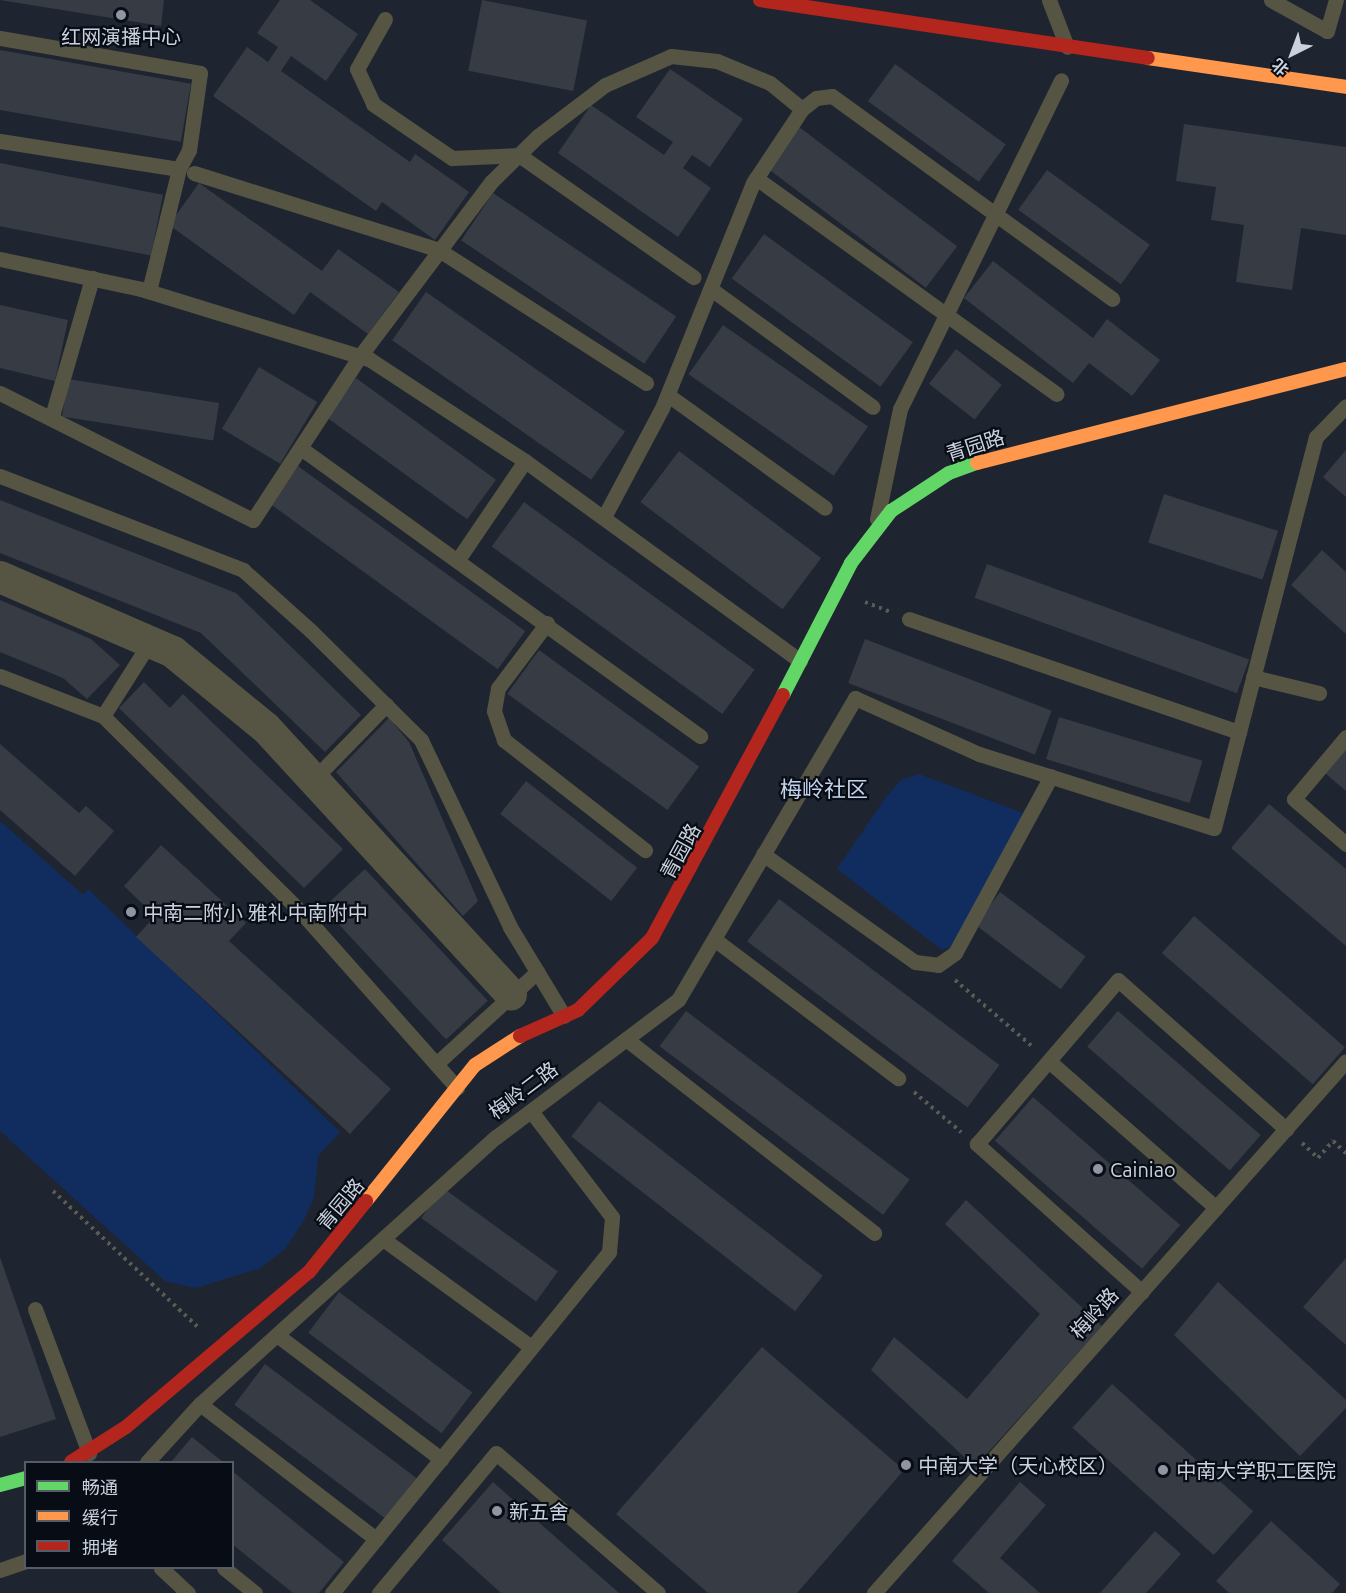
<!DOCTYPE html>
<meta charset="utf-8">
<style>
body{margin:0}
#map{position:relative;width:1346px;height:1593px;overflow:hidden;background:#1f2530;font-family:Ubuntu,"Noto Sans SC",sans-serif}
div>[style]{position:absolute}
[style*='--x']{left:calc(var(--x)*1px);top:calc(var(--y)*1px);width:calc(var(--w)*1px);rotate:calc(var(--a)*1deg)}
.green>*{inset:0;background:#112d5f}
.building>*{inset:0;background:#363b44;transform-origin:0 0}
.path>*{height:4px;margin-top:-2px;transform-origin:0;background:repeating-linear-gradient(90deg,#5a5b53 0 3px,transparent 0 7.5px)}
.lane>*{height:15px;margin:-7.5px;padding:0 7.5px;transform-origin:7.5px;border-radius:7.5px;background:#565544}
.street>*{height:32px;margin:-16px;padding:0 16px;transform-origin:16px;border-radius:16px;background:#565544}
.fast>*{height:14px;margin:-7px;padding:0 7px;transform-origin:7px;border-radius:7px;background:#63d668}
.slow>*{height:14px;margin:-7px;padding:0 7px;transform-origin:7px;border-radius:7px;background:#ff974d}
.jam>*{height:14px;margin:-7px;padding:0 7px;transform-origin:7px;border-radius:7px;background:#b3261e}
.dots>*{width:16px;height:16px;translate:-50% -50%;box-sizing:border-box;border:3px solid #080d15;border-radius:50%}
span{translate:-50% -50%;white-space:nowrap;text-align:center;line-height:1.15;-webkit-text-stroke:4.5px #080d15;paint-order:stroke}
.poi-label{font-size:20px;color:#cbd2df}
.left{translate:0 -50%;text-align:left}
.street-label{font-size:20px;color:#cbd2df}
.quarter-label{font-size:22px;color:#c4d3ec}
.legend{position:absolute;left:24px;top:1461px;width:210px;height:108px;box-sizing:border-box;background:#080d15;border:2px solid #565c66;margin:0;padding:8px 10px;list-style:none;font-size:18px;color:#cbd2df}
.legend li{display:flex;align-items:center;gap:12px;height:30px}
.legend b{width:30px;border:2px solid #565c66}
.north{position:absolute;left:1262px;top:24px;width:60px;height:60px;-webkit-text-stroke:4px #080d15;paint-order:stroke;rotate:222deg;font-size:16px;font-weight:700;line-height:24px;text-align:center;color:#cbd2df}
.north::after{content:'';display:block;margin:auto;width:21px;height:27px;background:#cbd2df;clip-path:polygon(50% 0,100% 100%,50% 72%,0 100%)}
</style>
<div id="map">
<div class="green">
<i style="clip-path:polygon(919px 774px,1025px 814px,953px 946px,942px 950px,837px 869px,886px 797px,901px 780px)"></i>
<i style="clip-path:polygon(0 821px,83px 895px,88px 889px,340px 1132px,318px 1156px,314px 1197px,303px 1222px,285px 1249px,260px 1268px,196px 1288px,165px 1281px,0 1131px)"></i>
</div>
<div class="building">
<i style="clip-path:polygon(0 0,164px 0,161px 26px)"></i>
<i style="clip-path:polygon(280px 0,310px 0,358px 34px,326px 81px,291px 56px,281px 71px,410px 162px,415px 154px,469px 192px,435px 240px,382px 202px,376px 211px,213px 96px,247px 47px,268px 62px,278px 47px,257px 33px)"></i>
<i style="left:482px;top:0;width:107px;height:72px;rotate:11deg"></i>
<i style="left:0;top:50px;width:194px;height:59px;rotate:10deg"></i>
<i style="left:895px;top:64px;width:137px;height:46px;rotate:36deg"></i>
<i style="clip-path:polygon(670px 69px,743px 119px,710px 167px,692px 155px,683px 168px,711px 188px,678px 237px,558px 153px,591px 105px,664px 155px,673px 142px,636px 117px)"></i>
<i style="clip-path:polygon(1184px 124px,1346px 147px,1346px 235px,1301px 228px,1292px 290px,1236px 282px,1244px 225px,1211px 220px,1216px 187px,1176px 181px)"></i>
<i style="left:799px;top:127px;width:198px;height:52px;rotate:37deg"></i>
<i style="left:0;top:163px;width:166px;height:62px;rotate:11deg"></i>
<i style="left:1047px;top:170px;width:127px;height:49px;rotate:36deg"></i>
<i style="clip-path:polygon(199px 183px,322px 271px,338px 249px,399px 292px,368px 334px,310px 292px,294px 315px,169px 225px)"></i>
<i style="left:493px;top:193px;width:221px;height:57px;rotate:34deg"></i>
<i style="left:764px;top:234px;width:184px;height:55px;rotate:36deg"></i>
<i style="clip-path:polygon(993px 261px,1093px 338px,1107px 319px,1160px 360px,1132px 396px,1089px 363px,1073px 383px,964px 298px)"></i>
<i style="left:426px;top:292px;width:243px;height:59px;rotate:35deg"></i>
<i style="clip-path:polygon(0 305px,68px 320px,55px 381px,0 368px)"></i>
<i style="left:723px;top:325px;width:177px;height:60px;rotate:35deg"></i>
<i style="left:956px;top:349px;width:58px;height:44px;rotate:38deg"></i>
<i style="left:259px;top:367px;width:68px;height:72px;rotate:31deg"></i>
<i style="left:356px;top:378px;width:173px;height:49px;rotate:36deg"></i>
<i style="left:68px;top:379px;width:153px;height:38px;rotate:9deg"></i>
<i style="clip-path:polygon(1346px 450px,1346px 497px,1323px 477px)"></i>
<i style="left:679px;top:451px;width:178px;height:64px;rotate:37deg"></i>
<i style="left:298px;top:466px;width:281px;height:47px;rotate:36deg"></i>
<i style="left:1164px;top:494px;width:120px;height:51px;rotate:18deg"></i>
<i style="clip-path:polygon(0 500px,236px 593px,361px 715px,325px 752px,201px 633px,0 553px)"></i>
<i style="left:524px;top:502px;width:285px;height:55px;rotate:36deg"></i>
<i style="clip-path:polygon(1322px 550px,1346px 572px,1346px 634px,1291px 585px)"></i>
<i style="left:987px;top:564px;width:279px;height:36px;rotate:20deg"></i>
<i style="clip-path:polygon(0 600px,91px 639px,120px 665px,87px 699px,63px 678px,0 652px)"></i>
<i style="left:865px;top:639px;width:200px;height:47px;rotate:21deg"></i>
<i style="left:539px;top:650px;width:198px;height:54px;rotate:36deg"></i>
<i style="clip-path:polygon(144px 682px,170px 708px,183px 694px,343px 849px,304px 888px,119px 708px)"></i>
<i style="left:1059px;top:717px;width:150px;height:44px;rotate:17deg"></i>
<i style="clip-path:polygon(389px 718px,409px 742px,478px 901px,463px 916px,336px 772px)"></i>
<i style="clip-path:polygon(0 744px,79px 813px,86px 806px,114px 831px,75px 876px,0 810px)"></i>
<i style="clip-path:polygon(1346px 748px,1346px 791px,1325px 773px)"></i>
<i style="left:526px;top:781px;width:141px;height:42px;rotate:38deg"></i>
<i style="clip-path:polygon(1269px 804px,1346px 869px,1346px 946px,1231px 848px)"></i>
<i style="clip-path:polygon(161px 845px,246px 923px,229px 941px,391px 1089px,350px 1134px,136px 937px,155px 916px,124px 886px)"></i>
<i style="left:365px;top:869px;width:180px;height:57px;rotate:47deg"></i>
<i style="left:1000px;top:892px;width:107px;height:41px;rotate:37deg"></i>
<i style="left:779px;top:899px;width:276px;height:53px;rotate:37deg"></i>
<i style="left:1194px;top:916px;width:200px;height:49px;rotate:41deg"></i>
<i style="left:686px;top:1011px;width:280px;height:44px;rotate:37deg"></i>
<i style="left:1118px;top:1011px;width:189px;height:47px;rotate:41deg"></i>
<i style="left:1033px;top:1097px;width:195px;height:58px;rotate:41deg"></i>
<i style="left:599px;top:1101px;width:284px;height:45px;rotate:38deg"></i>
<i style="left:443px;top:1188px;width:142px;height:37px;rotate:36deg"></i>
<i style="clip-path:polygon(966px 1200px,1102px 1326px,975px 1467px,871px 1370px,894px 1337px,967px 1399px,1040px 1314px,945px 1224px)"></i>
<i style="clip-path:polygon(0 1257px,56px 1419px,0 1437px)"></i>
<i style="clip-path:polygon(1346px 1258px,1346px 1345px,1303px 1307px)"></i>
<i style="clip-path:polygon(1218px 1282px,1346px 1400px,1346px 1408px,1300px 1456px,1174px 1335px)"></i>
<i style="left:339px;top:1292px;width:167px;height:51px;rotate:37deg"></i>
<i style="clip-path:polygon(762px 1347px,904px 1470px,797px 1593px,708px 1593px,616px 1514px)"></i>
<i style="left:265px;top:1364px;width:190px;height:51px;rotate:37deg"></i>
<i style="left:1112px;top:1384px;width:190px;height:59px;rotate:42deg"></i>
<i style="clip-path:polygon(192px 1437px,223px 1462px,171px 1462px)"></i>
<i style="clip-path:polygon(232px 1471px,344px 1562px,319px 1593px,293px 1593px,232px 1544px)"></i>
<i style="clip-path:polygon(493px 1482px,619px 1593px,501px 1593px,442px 1540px)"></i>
<i style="clip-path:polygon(1020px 1482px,1046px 1505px,1000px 1558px,1040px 1593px,989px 1593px,952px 1561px)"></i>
<i style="clip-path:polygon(1271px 1521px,1340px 1584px,1332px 1593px,1229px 1593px,1216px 1581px)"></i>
<i style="clip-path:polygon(1155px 1531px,1181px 1554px,1146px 1593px,1100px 1593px)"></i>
</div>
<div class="path">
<i style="--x:865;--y:602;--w:26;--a:21"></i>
<i style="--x:955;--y:980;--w:103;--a:40.7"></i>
<i style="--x:914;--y:1092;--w:62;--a:40.4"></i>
<i style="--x:1302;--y:1143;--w:22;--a:43"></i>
<i style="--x:1318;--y:1158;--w:23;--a:-49"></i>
<i style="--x:1333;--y:1141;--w:18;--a:43"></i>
<i style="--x:53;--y:1191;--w:199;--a:43.2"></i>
</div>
<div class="lane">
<i style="--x:1049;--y:0;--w:50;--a:69"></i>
<i style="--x:1271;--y:0;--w:64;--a:29"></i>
<i style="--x:1327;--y:31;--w:32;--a:-74"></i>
<i style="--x:385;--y:19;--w:57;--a:119.2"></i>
<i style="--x:357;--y:69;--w:38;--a:65"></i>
<i style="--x:373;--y:104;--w:96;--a:34.4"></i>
<i style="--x:452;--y:158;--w:67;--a:-2.6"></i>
<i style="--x:519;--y:155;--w:213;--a:35"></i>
<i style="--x:0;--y:38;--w:203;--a:9.9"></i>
<i style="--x:200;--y:73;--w:78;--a:98.1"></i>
<i style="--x:189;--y:150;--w:21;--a:118"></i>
<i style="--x:0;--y:141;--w:181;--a:8.9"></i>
<i style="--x:179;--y:169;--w:126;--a:103.8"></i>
<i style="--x:194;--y:173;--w:257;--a:17.4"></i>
<i style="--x:439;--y:250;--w:246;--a:32.7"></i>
<i style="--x:756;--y:178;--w:370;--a:35.7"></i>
<i style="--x:0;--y:259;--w:144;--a:12"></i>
<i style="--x:141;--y:289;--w:239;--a:17.1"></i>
<i style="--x:369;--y:359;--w:186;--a:33.2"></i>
<i style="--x:525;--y:461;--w:340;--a:36"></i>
<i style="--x:711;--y:289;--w:200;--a:36.1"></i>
<i style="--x:0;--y:393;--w:283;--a:26.7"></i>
<i style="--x:253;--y:520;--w:196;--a:-56.9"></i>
<i style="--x:360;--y:356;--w:219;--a:-53"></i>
<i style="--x:492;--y:181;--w:64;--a:-44.4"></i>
<i style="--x:538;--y:136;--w:84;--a:-37.3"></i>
<i style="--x:605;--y:85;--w:72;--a:-23.7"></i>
<i style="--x:671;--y:56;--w:46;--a:6.2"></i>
<i style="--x:717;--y:61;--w:57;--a:22.5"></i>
<i style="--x:770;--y:83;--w:41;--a:39.1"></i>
<i style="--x:668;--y:395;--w:193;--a:35.7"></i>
<i style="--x:52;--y:416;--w:144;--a:-73.8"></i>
<i style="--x:302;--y:449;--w:491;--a:35.8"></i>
<i style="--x:0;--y:476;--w:261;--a:21.1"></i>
<i style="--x:243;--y:570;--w:91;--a:41.9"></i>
<i style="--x:311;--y:631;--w:155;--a:44.7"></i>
<i style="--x:421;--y:740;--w:207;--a:64.5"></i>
<i style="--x:510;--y:927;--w:104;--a:58.8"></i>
<i style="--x:604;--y:517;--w:123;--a:-62"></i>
<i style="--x:662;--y:408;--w:243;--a:-68"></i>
<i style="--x:753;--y:183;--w:89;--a:-56.5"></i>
<i style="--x:802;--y:109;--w:18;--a:-38"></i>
<i style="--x:816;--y:98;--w:16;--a:-7"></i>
<i style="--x:832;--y:96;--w:346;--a:35.9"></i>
<i style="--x:877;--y:519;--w:112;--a:-78.2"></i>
<i style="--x:900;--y:409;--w:366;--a:-63.9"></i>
<i style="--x:459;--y:558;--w:117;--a:-55.8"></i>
<i style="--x:909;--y:619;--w:349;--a:18.9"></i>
<i style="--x:547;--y:623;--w:81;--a:127"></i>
<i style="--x:498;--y:688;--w:23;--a:100"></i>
<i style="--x:494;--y:711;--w:31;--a:71"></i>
<i style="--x:504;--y:740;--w:179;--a:38"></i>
<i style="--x:0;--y:676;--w:110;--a:21.2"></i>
<i style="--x:103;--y:716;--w:279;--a:44.7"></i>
<i style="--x:301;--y:912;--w:235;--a:48.4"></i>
<i style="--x:1253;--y:677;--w:68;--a:13.6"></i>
<i style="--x:103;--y:716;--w:88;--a:-57.6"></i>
<i style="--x:1346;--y:737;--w:81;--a:130"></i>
<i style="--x:1294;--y:799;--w:69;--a:40.9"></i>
<i style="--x:313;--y:780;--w:105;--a:-45.8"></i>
<i style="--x:763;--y:854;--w:186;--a:35.4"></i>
<i style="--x:915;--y:962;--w:23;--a:7"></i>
<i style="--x:938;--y:965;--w:21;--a:-35"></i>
<i style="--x:955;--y:953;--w:201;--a:-61.5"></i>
<i style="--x:714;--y:939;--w:231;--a:37.1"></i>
<i style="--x:626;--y:1039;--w:315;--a:38"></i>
<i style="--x:1050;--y:1062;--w:221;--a:41.3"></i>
<i style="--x:436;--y:1064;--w:137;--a:-42.3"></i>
<i style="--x:383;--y:1239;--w:183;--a:36.1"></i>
<i style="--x:1142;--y:1292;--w:222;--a:-138.1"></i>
<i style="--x:977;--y:1144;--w:216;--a:-49.3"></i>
<i style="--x:1118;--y:980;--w:225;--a:41.6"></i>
<i style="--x:35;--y:1309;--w:154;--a:69.4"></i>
<i style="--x:277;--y:1335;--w:206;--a:37.1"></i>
<i style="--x:200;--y:1404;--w:222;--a:37.5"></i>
<i style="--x:147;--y:1462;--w:79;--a:-47.6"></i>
<i style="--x:200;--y:1404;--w:399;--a:-42.1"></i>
<i style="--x:496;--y:1137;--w:228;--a:-37"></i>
<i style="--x:678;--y:1000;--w:350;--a:-59.6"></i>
<i style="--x:855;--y:698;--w:136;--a:24.3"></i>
<i style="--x:979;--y:754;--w:246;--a:17.5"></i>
<i style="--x:1214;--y:828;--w:404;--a:-75.4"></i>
<i style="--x:1316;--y:437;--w:43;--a:-45.9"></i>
<i style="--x:161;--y:1568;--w:37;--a:43"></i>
<i style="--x:224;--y:1568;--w:40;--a:39"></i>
<i style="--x:0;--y:1570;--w:28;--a:-19"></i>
<i style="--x:332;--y:1593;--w:439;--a:-50.9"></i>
<i style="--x:609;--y:1252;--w:35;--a:-85"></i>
<i style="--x:612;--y:1217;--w:133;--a:-127.4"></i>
<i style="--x:379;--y:1593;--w:182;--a:-50.1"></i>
<i style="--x:496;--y:1453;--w:214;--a:40.8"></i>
<i style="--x:874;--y:1593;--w:711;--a:-48.42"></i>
</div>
<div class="street">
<i style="--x:0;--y:577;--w:189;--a:23.4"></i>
<i style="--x:173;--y:652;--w:120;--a:39.3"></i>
<i style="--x:266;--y:728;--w:362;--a:47.4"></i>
</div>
<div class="fast">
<i style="--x:783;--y:695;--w:148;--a:-62.7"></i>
<i style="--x:851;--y:563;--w:66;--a:-52.4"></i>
<i style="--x:891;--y:511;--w:69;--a:-33.2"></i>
<i style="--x:949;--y:473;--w:30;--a:-20"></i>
<i style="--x:0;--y:1485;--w:27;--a:-15"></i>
</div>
<div class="slow">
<i style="--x:1148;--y:58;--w:200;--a:8.3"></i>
<i style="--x:977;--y:463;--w:381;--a:-14.3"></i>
<i style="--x:366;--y:1201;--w:174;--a:-51.3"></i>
<i style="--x:475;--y:1065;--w:54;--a:-32.8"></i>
</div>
<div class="jam">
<i style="--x:760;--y:0;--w:392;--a:8.5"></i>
<i style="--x:520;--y:1036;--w:64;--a:-24.1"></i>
<i style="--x:578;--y:1010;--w:103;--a:-44.2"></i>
<i style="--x:652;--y:938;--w:276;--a:-61.7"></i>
<i style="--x:71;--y:1462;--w:65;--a:-32.5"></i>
<i style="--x:126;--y:1427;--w:240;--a:-40.3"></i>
<i style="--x:309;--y:1272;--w:91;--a:-51.2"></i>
</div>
<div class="dots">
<i style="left:121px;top:15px;background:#8f95a2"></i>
<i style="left:131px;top:912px;background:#8f95a2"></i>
<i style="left:1098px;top:1169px;background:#8f95a2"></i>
<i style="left:906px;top:1465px;background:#8f95a2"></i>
<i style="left:1163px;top:1470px;background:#8f95a2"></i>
<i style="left:497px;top:1511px;background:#8f95a2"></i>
</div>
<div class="poi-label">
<span style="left:121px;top:36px">红网演播中心</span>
<span class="left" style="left:143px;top:912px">中南二附小 雅礼中南附中</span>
<span class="left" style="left:1110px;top:1169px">Cainiao</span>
<span class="left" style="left:918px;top:1465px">中南大学（天心校区）</span>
<span class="left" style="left:1176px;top:1470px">中南大学职工医院</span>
<span class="left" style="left:509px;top:1511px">新五舍</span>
</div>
<div class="street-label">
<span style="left:975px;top:445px;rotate:-18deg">青园路</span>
<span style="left:680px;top:851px;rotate:-61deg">青园路</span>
<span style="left:523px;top:1090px;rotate:-37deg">梅岭二路</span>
<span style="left:340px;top:1204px;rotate:-50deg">青园路</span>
<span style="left:1094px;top:1313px;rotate:-48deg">梅岭路</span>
</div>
<div class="quarter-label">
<span style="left:824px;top:789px">梅岭社区</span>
</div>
<ul class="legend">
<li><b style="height:8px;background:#63d668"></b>畅通</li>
<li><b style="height:8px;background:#ff974d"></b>缓行</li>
<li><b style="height:8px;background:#b3261e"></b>拥堵</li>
</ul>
<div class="north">北</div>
</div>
